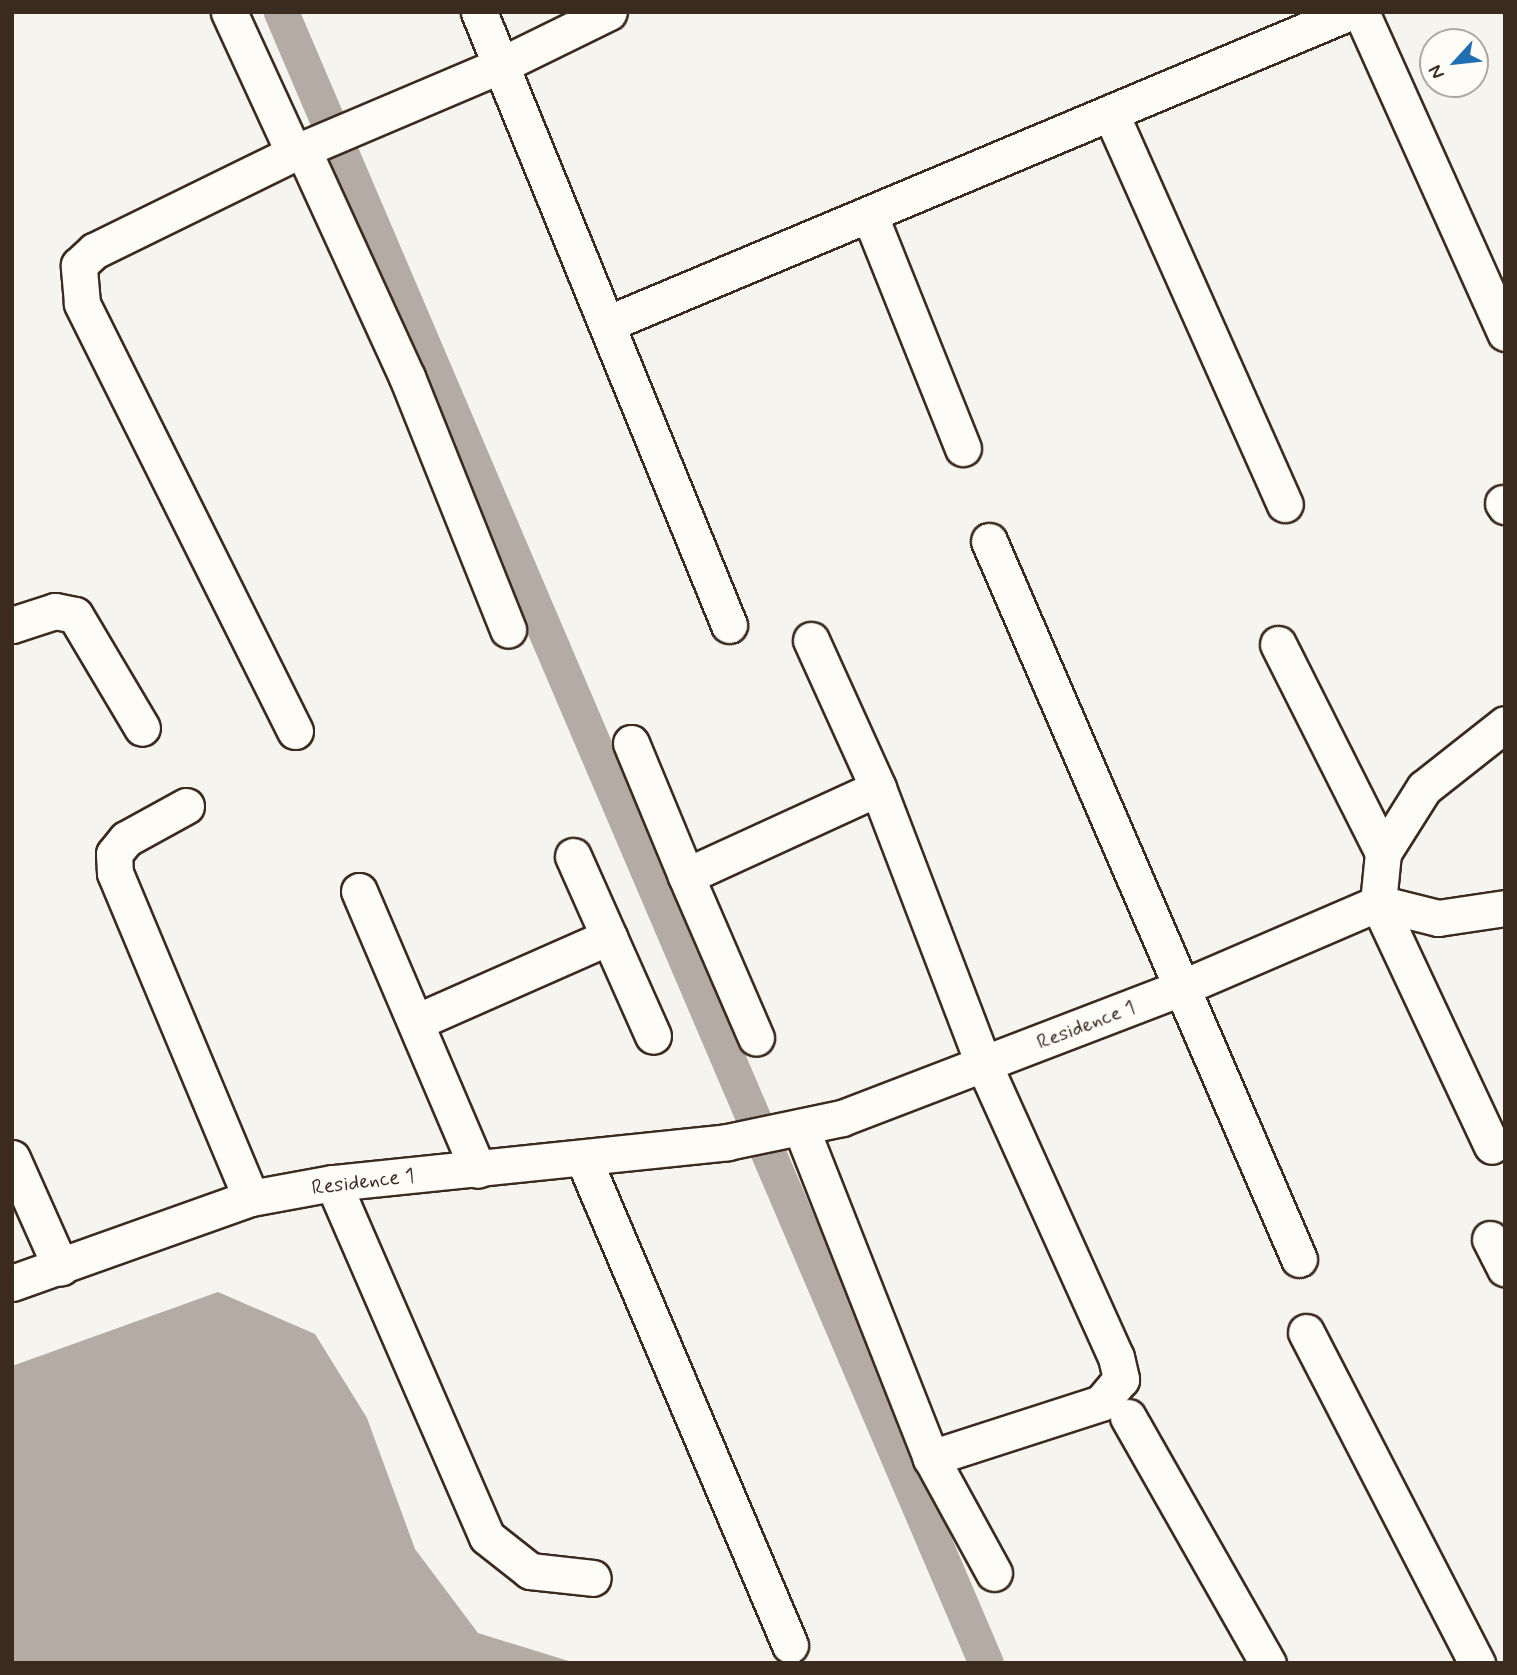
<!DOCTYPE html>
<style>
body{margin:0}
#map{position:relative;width:1517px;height:1675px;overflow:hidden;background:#f5f4ee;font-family:Mynerve,sans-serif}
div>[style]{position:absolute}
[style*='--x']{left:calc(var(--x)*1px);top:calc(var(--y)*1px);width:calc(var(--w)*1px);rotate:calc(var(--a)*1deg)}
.water>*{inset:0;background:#b4aca4}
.canal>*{height:35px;margin:-17.5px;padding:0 17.5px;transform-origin:17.5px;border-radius:17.5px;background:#b4aca4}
.roads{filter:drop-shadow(2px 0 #3b2a1e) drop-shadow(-2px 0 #3b2a1e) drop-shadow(0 2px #3b2a1e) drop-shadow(0 -2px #3b2a1e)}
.minor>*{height:35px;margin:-17.5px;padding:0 17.5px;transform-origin:17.5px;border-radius:17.5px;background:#fdfcf7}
span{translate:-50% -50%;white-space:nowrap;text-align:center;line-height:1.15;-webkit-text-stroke:6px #fdfcf7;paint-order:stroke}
.street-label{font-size:21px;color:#3b2a1e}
.frame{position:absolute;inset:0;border:14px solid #3b2a1e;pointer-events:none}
.north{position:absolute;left:1419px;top:28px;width:70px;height:70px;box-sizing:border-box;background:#fdfcf7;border:2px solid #afa8a0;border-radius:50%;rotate:243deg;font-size:19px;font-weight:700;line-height:28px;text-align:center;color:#3b2a1e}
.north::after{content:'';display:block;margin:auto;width:24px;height:32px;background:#1f6fb2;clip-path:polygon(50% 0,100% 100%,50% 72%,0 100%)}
</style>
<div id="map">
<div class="water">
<i style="clip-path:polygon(218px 1292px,315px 1334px,367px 1418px,415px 1549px,478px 1633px,575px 1663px,12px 1663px,12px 1366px)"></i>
</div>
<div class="canal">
<i style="--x:281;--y:12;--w:1795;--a:66.88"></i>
</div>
<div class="roads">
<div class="minor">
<i style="--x:229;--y:12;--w:155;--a:65.3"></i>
<i style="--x:479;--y:12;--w:662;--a:67.81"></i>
<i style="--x:1361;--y:12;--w:352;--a:65.8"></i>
<i style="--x:1111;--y:114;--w:427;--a:66"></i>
<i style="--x:303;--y:150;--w:250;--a:65.4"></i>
<i style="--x:407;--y:377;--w:272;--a:68.2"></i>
<i style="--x:870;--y:216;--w:250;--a:68.2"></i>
<i style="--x:609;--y:323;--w:804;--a:-22.77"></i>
<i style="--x:1503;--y:503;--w:4;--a:56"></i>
<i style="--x:989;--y:541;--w:782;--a:66.65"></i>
<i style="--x:12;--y:625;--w:45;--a:-18"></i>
<i style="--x:55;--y:611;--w:20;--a:11"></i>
<i style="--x:75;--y:615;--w:131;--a:59.3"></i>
<i style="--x:811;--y:640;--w:162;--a:65.6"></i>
<i style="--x:878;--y:788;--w:297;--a:69.1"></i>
<i style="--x:984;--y:1065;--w:320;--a:65.7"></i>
<i style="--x:1116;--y:1357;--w:23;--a:77"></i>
<i style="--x:1121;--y:1379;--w:31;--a:130"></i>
<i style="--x:1101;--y:1403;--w:179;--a:162.1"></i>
<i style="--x:1278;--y:644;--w:234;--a:63.3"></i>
<i style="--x:295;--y:731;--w:478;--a:-116.5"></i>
<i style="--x:82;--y:303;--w:38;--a:-95"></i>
<i style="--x:79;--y:265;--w:21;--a:-43"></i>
<i style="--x:94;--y:251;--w:223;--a:-26.1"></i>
<i style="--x:294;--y:153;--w:225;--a:-23"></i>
<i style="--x:501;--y:65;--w:120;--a:-26.1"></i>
<i style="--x:631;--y:743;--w:144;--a:67.5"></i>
<i style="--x:686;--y:876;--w:211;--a:-24.6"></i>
<i style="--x:186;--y:806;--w:68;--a:151.2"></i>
<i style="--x:126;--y:839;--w:19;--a:129"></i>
<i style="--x:114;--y:854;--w:19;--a:87"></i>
<i style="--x:115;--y:873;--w:352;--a:67.3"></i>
<i style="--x:573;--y:856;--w:89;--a:66"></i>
<i style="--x:686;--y:876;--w:176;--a:66.6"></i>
<i style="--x:359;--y:891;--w:303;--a:66.9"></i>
<i style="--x:1378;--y:903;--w:268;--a:64.9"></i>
<i style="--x:1378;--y:903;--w:50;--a:-84.3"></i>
<i style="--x:1383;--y:853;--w:77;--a:-57.8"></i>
<i style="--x:1424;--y:788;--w:103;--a:-38.3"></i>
<i style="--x:416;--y:1022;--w:211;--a:-23.8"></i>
<i style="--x:609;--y:937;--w:108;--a:66"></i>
<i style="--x:801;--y:1128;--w:355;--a:68.5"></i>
<i style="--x:931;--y:1458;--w:131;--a:61.3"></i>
<i style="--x:12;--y:1158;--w:120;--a:66"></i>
<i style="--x:584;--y:1160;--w:527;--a:66.99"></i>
<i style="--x:333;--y:1183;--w:386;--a:66.5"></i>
<i style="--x:487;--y:1537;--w:55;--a:38.3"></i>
<i style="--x:530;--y:1571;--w:63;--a:6.3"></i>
<i style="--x:1490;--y:1239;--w:33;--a:63"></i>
<i style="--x:12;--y:1283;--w:254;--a:-19.6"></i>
<i style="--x:251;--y:1198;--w:83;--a:-10.4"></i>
<i style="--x:333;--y:1183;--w:396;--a:-5.9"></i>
<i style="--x:727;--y:1142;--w:117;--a:-11.8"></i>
<i style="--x:842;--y:1118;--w:363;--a:-21"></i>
<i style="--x:1181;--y:988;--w:215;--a:-23.3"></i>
<i style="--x:1378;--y:903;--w:62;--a:14"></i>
<i style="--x:1438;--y:918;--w:68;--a:-8.5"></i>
<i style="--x:1306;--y:1332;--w:373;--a:62.7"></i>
<i style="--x:1128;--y:1417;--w:283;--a:60.4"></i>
</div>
</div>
<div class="street-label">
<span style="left:1086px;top:1025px;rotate:-21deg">Residence 1</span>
<span style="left:363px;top:1182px;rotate:-7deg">Residence 1</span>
</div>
<div class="frame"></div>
<div class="north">N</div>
</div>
